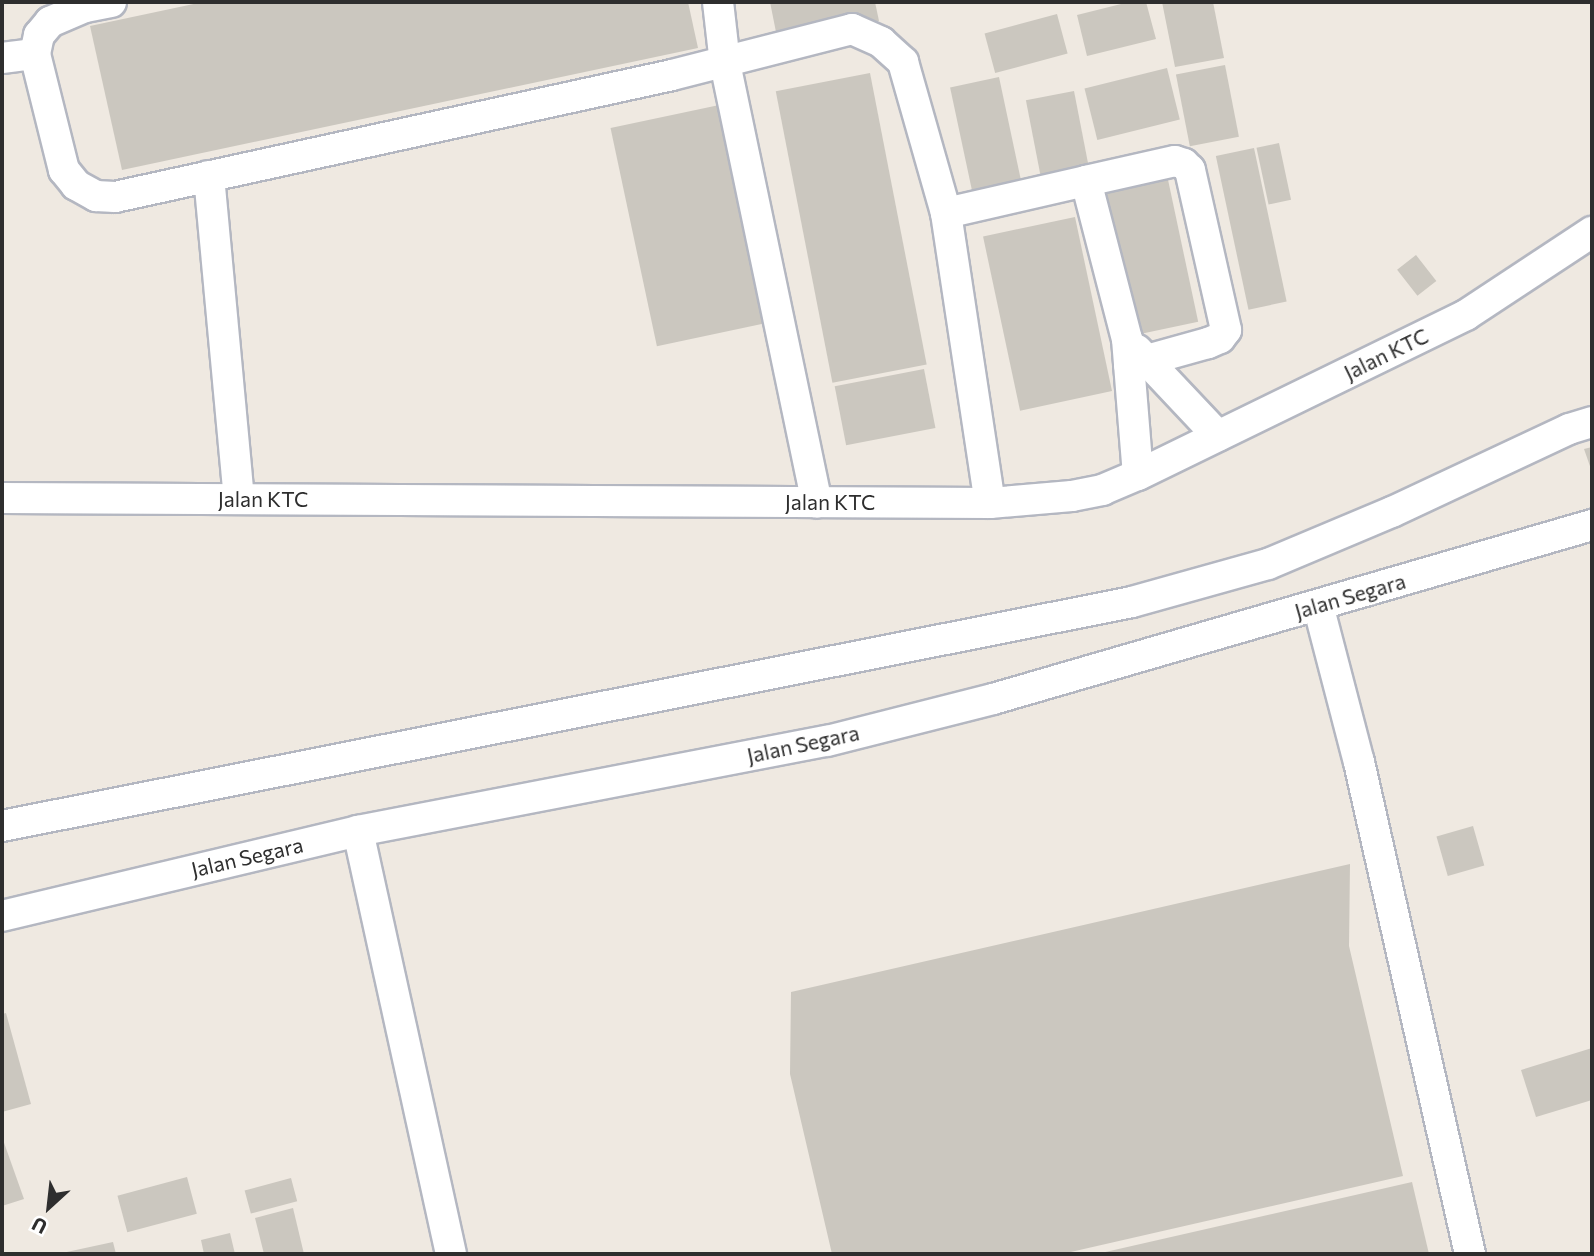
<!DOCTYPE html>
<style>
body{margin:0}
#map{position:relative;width:1594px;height:1256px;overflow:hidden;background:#efe9e1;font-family:Commissioner,sans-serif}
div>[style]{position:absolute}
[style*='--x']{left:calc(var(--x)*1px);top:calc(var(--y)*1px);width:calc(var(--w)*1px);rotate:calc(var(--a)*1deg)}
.building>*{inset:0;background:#cbc7bf;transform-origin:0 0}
.roads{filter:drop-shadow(2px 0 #b4b7c1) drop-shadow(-2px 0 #b4b7c1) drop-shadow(0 2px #b4b7c1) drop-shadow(0 -2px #b4b7c1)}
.minor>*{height:30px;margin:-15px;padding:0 15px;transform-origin:15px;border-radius:15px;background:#fff}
span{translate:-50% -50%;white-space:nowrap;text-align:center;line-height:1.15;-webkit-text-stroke:5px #fff;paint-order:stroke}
.street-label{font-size:21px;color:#2e2e2e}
.frame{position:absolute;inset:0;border:4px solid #2e2e2e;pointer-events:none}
.north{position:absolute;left:14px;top:1172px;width:70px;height:70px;-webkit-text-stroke:5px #fff;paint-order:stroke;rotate:207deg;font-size:19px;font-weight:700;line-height:28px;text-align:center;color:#2e2e2e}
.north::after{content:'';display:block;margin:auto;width:24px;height:32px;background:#2e2e2e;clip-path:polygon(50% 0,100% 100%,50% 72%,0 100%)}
</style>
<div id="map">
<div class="building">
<i style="clip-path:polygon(203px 2px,688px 2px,698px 48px,122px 170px,90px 26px)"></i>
<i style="clip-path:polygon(770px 2px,875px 2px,879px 21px,778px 42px)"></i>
<i style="clip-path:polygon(1129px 2px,1146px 2px,1156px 39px,1087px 56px,1077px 15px)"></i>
<i style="clip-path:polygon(1162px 2px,1213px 2px,1224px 58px,1175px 67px)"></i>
<i style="left:1057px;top:14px;width:41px;height:75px;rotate:75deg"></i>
<i style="left:1225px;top:65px;width:73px;height:50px;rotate:79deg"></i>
<i style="left:1167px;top:68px;width:53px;height:85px;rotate:76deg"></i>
<i style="left:870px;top:73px;width:297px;height:96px;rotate:79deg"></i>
<i style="left:999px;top:77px;width:110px;height:50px;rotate:78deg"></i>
<i style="left:1074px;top:91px;width:85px;height:49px;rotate:79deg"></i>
<i style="left:724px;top:104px;width:223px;height:116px;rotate:78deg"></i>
<i style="left:1279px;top:143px;width:58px;height:23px;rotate:78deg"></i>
<i style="left:1254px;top:148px;width:157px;height:39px;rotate:78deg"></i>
<i style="left:1167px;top:175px;width:150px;height:63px;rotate:78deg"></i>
<i style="left:1075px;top:217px;width:178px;height:94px;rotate:78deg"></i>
<i style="left:1416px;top:255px;width:33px;height:24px;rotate:52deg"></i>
<i style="left:924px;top:369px;width:60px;height:91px;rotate:79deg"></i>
<i style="clip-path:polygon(1592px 447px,1592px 472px,1584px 449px)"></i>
<i style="left:1473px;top:826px;width:41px;height:38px;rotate:74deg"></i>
<i style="clip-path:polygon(1350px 864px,1349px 946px,1403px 1176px,1062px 1254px,832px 1254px,790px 1074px,791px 992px)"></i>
<i style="clip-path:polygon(6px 1013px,31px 1104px,2px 1112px,2px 1014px)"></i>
<i style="clip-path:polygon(1592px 1048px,1592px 1100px,1536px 1117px,1521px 1070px)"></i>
<i style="clip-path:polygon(2px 1137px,24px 1199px,2px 1206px)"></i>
<i style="left:187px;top:1177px;width:38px;height:72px;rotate:75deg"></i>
<i style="left:291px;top:1178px;width:24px;height:48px;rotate:75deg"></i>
<i style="clip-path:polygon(1412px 1182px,1429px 1254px,1101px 1254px,1101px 1253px)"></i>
<i style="clip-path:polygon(293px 1208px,304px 1254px,264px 1254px,255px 1218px)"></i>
<i style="clip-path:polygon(230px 1233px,235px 1254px,204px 1254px,201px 1240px)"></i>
<i style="clip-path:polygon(113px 1242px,116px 1254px,62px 1254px,62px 1253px)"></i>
</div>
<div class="roads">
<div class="minor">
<i style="--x:111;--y:2;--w:26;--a:169"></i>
<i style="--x:85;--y:7;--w:38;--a:157"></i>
<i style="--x:50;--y:22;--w:17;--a:130"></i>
<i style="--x:39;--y:35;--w:19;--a:102"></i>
<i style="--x:35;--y:54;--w:120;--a:76"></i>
<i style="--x:64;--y:170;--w:19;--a:51"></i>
<i style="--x:76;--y:185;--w:23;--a:29"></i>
<i style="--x:96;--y:196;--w:19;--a:3"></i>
<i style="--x:115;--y:197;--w:570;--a:-12.35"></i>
<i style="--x:672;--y:75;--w:186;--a:-14.3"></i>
<i style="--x:852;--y:29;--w:32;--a:24"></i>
<i style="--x:881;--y:42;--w:30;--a:42"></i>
<i style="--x:903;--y:62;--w:157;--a:74.1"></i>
<i style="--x:946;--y:213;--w:144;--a:-12.9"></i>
<i style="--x:1086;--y:181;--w:163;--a:75.5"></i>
<i style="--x:1127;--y:339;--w:136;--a:85.4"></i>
<i style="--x:718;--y:2;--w:61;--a:83.5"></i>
<i style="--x:725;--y:63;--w:449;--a:78.2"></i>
<i style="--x:2;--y:58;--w:33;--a:-7"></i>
<i style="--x:209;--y:176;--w:324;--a:84.7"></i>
<i style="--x:1086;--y:181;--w:91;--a:-12.7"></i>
<i style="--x:1175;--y:161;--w:9;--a:18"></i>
<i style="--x:1184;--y:164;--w:8;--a:45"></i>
<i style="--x:1190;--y:170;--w:164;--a:77.3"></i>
<i style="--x:1226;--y:330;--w:10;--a:127"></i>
<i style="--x:1220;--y:338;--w:13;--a:157"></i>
<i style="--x:1208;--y:343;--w:82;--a:164.4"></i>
<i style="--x:946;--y:213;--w:293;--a:81.4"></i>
<i style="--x:1137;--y:350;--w:118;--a:46.7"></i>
<i style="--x:2;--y:498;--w:988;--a:0.29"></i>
<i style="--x:990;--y:503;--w:82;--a:-4.9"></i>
<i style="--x:1072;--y:496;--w:31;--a:-11"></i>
<i style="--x:1102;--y:490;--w:39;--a:-23"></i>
<i style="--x:1138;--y:475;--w:365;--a:-26"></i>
<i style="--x:1466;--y:315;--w:151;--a:-33.4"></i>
<i style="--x:1318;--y:605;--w:162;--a:75.4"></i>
<i style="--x:1359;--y:762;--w:504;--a:77.29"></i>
<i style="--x:2;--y:826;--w:1152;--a:-11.21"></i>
<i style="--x:1132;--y:602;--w:141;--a:-15.6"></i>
<i style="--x:1268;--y:564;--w:134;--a:-22.8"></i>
<i style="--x:1392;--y:512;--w:195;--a:-25.1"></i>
<i style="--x:1569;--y:429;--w:24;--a:-17"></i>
<i style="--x:358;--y:831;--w:433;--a:77.6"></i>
<i style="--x:2;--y:916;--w:366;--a:-13.4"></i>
<i style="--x:358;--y:831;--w:478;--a:-10.9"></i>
<i style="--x:827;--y:741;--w:171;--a:-14.2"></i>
<i style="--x:993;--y:699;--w:624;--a:-16.2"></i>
</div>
</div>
<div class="street-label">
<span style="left:1386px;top:354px;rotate:-26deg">Jalan KTC</span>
<span style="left:263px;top:499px">Jalan KTC</span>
<span style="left:830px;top:502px">Jalan KTC</span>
<span style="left:1350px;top:596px;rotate:-16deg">Jalan Segara</span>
<span style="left:803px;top:744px;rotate:-12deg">Jalan Segara</span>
<span style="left:247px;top:857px;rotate:-13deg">Jalan Segara</span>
</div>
<div class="frame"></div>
<div class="north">U</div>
</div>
